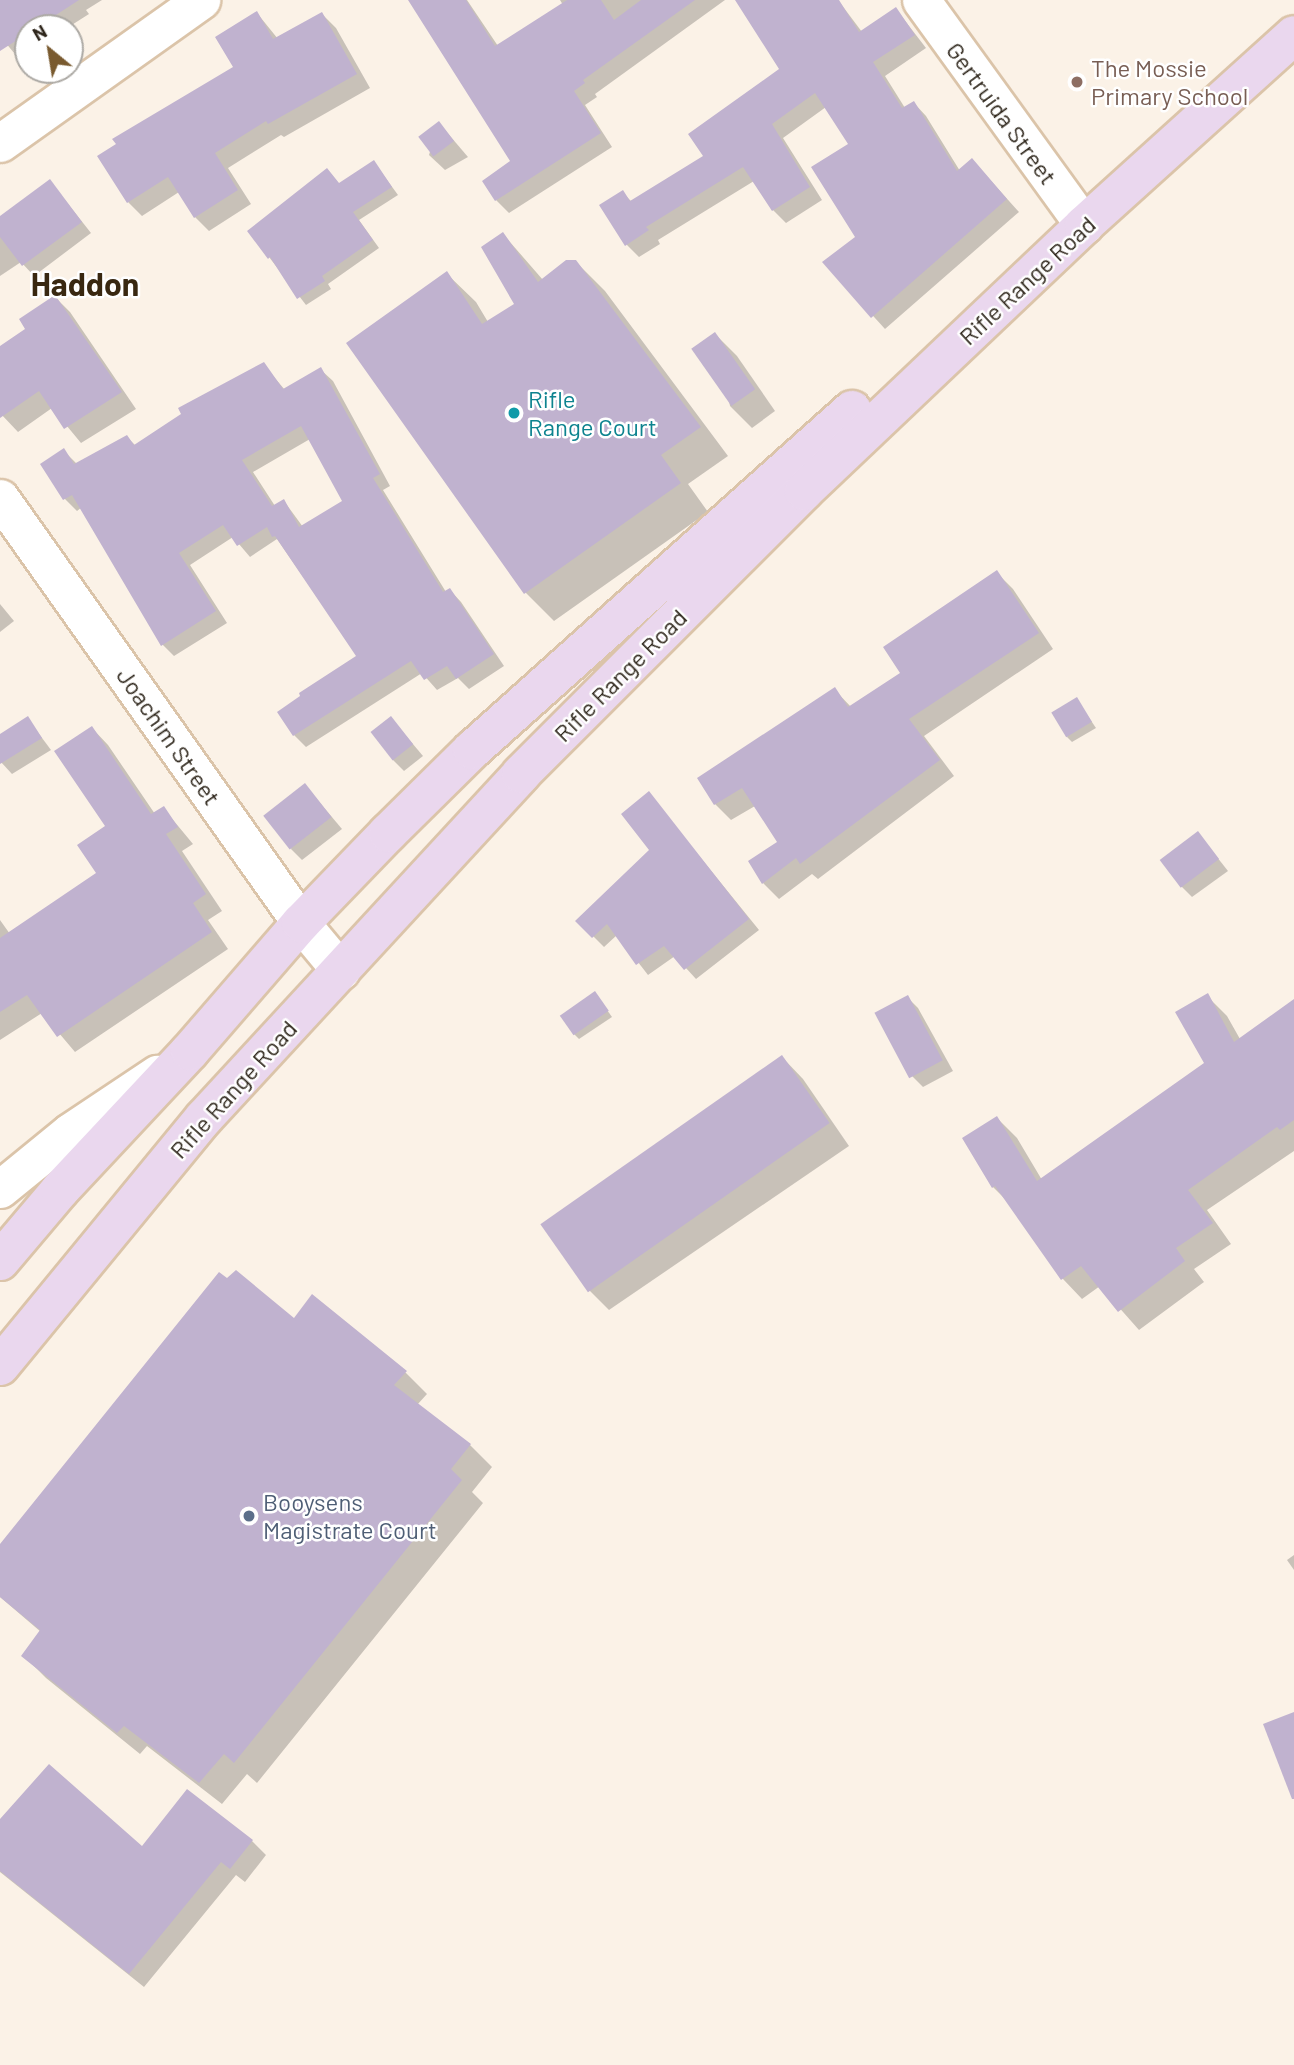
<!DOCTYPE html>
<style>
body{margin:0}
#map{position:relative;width:1294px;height:2065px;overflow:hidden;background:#fbf2e7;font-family:Barlow,sans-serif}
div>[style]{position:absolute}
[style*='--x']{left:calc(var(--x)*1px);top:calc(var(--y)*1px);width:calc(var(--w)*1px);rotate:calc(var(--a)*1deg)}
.shadow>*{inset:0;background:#0003}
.building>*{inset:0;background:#c0b2cf;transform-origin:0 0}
.roads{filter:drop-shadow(2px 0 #dbc4a9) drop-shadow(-2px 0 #dbc4a9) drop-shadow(0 2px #dbc4a9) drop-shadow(0 -2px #dbc4a9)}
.minor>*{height:37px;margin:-18.5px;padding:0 18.5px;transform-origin:18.5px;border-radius:18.5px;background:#fff}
.secondary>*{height:38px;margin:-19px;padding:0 19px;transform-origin:19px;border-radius:19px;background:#ead7ee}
.dots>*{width:19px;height:19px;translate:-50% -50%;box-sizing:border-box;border:4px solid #fff;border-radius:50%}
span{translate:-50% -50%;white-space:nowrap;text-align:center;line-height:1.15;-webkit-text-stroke:5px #fff;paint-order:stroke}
.education-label{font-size:24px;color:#785e54}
.left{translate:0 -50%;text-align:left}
.street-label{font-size:24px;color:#2f271c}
.culture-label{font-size:24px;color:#0d838f}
.service-label{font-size:24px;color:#4e5e75}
.district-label{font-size:32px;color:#392811;font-weight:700}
.north{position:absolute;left:14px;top:14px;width:70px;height:70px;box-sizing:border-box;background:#fff;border:2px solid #aca9a4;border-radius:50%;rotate:330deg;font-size:19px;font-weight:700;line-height:28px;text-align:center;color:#2f271c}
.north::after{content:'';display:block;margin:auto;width:24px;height:32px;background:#795a2f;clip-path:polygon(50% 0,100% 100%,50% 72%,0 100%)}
</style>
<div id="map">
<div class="shadow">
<i style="clip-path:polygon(0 0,102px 0,86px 10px,89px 14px,67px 28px,28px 28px,28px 54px,19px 59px,0 36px)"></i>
<i style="clip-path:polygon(410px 0,467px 0,498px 46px,563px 5px,560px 0,725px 0,595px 94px,597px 97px,585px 105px,612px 147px,509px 213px,496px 200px,512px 162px)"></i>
<i style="clip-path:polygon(778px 0,838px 0,862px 32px,896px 9px,926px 48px,885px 76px,905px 108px,914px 103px,926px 116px,960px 171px,984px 173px,1019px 212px,885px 329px,824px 262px,857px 237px,850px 145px,826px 107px,783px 138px,822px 200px,786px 223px,773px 210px,754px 181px,658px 240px,660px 244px,639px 257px,627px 245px,622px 192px,632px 202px,706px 156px,781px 69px)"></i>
<i style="clip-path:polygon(257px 13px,278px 39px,322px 14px,336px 28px,370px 88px,284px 137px,281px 135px,228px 168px,251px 204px,209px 231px,195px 217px,179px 192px,142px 216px,128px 202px,235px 67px)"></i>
<i style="clip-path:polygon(439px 123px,468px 157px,445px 170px,429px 155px)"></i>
<i style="clip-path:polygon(374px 162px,398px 195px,359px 220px,379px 248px,328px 284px,331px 289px,306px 305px,269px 257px,327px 170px,340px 185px)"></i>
<i style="clip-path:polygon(50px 181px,91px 233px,34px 276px,21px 262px,0 276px,0 218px)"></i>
<i style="clip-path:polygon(503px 234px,543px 280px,576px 262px,605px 291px,728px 456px,688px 484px,708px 512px,554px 621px,526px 593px,447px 274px,476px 302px,488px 322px,516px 305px)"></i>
<i style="clip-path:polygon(55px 297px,70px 312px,136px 409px,81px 443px,52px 408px,18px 432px,0 413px,0 348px,27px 329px)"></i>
<i style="clip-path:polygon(715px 334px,737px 356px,775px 411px,752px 428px,730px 406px)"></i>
<i style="clip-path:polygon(evenodd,263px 364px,285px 390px,321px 370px,333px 381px,390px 486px,383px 490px,446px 592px,450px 590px,461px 602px,504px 666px,469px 689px,458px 678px,437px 690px,422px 673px,306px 747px,294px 735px,358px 656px,277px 539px,250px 557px,233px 537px,190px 565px,227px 623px,174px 656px,162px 644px,82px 507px,77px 511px,65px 499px,64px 451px,77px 464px,127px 437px,136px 446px,263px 364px,310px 439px,344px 501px,303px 527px,284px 501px,275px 506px,253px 472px,310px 439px)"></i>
<i style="clip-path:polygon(997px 573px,1013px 589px,1053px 649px,924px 736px,954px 776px,818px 879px,812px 874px,779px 899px,763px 883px,779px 842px,755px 806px,731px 820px,715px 804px,700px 779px,834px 689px,851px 707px,903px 673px)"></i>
<i style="clip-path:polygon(0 604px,14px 621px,0 632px)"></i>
<i style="clip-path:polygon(1077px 700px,1096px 728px,1072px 742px,1067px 737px)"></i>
<i style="clip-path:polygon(391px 718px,423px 756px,404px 771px,393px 760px)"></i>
<i style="clip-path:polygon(28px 719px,51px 750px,12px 774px,0 761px,0 736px)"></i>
<i style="clip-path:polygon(92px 728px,108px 745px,155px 814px,164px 809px,193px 844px,182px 851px,222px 911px,208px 920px,228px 949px,75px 1052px,42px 1013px,0 1040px,0 920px,10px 934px,98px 874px,108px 827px)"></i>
<i style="clip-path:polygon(305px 785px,342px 829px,302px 860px,291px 849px)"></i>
<i style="clip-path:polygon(649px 794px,759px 930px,696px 979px,675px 956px,648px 975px,617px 935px,604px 947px,578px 921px,652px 850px)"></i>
<i style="clip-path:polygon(1198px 833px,1228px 871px,1192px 897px,1181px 886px)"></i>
<i style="clip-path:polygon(595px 993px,612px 1017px,579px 1039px,574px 1034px)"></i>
<i style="clip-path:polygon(1207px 996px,1227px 1016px,1240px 1039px,1294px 1002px,1294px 1151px,1207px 1210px,1231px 1244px,1194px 1269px,1204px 1282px,1139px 1330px,1100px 1286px,1082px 1299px,1063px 1279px,1009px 1203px,993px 1187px,997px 1118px,1017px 1138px,1042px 1180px,1206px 1064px)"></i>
<i style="clip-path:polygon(907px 997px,918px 1008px,953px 1071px,923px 1087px,912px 1076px)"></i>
<i style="clip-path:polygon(782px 1057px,803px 1079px,849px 1146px,609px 1310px,587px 1288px)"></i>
<i style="clip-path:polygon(312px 1297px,406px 1373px,427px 1394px,417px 1405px,470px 1445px,492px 1467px,472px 1492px,483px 1503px,257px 1783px,247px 1774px,222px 1804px,147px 1746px,140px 1754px,46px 1678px,24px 1656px,41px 1632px,0 1597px,0 1547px,294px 1320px)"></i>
<i style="clip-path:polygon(1294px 1555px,1294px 1570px,1287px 1560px)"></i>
<i style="clip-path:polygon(0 1826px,143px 1848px,252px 1841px,266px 1855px,245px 1882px,236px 1875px,144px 1987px,0 1872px)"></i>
</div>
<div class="building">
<i style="clip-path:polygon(0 0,79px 0,36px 28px,28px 28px,28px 33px,0 51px)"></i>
<i style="clip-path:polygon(408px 0,466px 0,495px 46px,567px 0,601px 0,614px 20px,641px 0,695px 0,583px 80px,585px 83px,574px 91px,601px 133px,495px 201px,482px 181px,510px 161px)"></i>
<i style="clip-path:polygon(735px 0,839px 0,859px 32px,896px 7px,915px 35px,873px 62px,902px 108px,914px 101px,957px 171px,972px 158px,1007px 199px,871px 318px,822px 262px,855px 237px,811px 167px,848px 144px,815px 93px,772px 124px,810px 187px,772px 211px,743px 167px,646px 227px,649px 230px,625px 246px,599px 205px,623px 190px,630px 201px,703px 156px,688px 134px,779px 69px)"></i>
<i style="clip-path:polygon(257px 11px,273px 39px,322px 12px,357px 74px,268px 124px,266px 121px,215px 153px,238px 190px,194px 218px,168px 177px,127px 203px,97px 156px,116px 144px,112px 139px,233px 67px,215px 37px)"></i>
<i style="left:439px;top:121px;width:25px;height:26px;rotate:53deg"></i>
<i style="clip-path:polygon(374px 160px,392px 187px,353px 212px,373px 240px,322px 276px,325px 281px,297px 299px,270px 257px,268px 259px,247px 231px,327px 168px,339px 183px)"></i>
<i style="clip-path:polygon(50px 179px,82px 222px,22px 266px,0 237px,0 216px)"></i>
<i style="clip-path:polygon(503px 232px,538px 282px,566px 260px,576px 260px,701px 427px,661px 455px,681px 483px,524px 594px,346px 343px,447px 271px,482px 324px,514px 304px,481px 247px)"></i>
<i style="clip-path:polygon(55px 295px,122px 392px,64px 429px,39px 391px,0 418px,0 346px,25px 329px,19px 319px)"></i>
<i style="left:715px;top:332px;width:70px;height:29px;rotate:55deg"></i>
<i style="clip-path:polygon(evenodd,264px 362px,283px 389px,321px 367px,380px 474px,373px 478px,443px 592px,450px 588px,494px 654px,456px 679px,447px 666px,424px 680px,411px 661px,293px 736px,277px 712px,300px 696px,299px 693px,356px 656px,275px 536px,272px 537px,267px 527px,237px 546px,223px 525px,179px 553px,216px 611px,161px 646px,72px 495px,63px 500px,40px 464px,64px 448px,74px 464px,127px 435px,134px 445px,181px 414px,178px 408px,264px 362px,301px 426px,342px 501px,299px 527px,284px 499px,272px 506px,242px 460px,301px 426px)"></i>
<i style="clip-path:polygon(997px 570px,1039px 633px,909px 719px,940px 760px,800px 864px,796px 858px,762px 884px,748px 861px,777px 842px,742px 788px,714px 805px,697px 778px,835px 687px,848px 707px,900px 673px,883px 647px)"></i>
<i style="left:1077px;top:697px;width:29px;height:30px;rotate:59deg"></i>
<i style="clip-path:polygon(28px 716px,42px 738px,0 764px,0 734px)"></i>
<i style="left:391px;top:716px;width:36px;height:26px;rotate:52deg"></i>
<i style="clip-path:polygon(92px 726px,151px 814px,164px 806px,178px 827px,166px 834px,206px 894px,193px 903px,212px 932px,57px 1037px,27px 995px,0 1012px,0 938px,96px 873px,77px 845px,105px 826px,54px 751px)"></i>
<i style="left:305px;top:783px;width:43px;height:53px;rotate:52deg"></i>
<i style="clip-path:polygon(649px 791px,749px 919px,684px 970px,664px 946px,636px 965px,607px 924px,592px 938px,575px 921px,649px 850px,621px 814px)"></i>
<i style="left:1198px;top:831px;width:35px;height:48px;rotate:53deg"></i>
<i style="left:595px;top:991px;width:24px;height:43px;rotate:55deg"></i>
<i style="clip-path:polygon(1208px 993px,1234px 1042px,1294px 999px,1294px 1120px,1280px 1130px,1277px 1127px,1188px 1190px,1213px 1223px,1176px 1248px,1185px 1261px,1118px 1312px,1081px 1266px,1061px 1280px,995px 1186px,992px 1188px,962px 1138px,997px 1116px,1037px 1181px,1204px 1063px,1175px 1012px)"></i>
<i style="left:908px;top:995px;width:74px;height:38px;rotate:62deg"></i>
<i style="left:782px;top:1055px;width:83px;height:295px;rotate:55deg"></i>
<i style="clip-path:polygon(236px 1270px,294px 1318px,312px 1294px,407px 1371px,394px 1385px,471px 1444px,451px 1469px,462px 1480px,234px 1763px,224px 1754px,199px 1783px,124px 1726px,117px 1733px,21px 1656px,40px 1630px,0 1597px,0 1544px,219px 1272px,227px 1278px)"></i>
<i style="clip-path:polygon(1294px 1712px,1294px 1799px,1292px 1799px,1263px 1724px)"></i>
<i style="clip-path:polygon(49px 1764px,142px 1846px,187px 1789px,253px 1840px,230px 1869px,221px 1862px,129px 1974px,0 1871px,0 1819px)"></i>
</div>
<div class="roads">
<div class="minor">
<i style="--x:921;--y:0;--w:278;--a:54.1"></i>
<i style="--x:0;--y:143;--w:247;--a:-35.4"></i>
<i style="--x:0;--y:498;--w:521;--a:54.69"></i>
<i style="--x:301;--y:923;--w:62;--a:50.2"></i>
<i style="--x:0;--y:1189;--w:90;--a:-39.2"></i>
<i style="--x:70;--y:1132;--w:105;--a:-33.7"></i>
</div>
<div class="secondary">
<i style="--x:0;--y:1261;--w:93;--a:-49.8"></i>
<i style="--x:60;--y:1190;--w:190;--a:-46.9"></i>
<i style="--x:190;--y:1051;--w:169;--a:-49.1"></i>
<i style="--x:301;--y:923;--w:125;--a:-46"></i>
<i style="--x:388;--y:833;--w:118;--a:-44.7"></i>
<i style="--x:472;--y:750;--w:510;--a:-41.82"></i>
<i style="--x:0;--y:1366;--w:321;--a:-50.6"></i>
<i style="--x:204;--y:1118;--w:468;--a:-47.3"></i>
<i style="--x:521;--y:774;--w:400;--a:-45"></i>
<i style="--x:804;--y:491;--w:386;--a:-43.5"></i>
<i style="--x:1084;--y:225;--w:283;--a:-42.1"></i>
</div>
</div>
<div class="dots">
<i style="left:1077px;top:82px;background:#8d6e63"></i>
<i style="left:514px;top:413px;background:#0f9aa8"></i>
<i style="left:249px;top:1516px;background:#5c6f8a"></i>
</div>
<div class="education-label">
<span class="left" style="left:1091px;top:82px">The Mossie<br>Primary School</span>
</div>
<div class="street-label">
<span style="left:1002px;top:113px;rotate:54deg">Gertruida Street</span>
<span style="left:1027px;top:280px;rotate:-43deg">Rifle Range Road</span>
<span style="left:620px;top:675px;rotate:-45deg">Rifle Range Road</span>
<span style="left:169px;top:736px;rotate:55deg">Joachim Street</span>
<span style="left:233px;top:1089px;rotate:-48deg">Rifle Range Road</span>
</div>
<div class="culture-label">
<span class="left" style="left:528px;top:413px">Rifle<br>Range Court</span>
</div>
<div class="service-label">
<span class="left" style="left:263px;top:1516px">Booysens<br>Magistrate Court</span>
</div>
<div class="district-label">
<span style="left:85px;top:283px">Haddon</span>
</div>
<div class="north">N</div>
</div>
